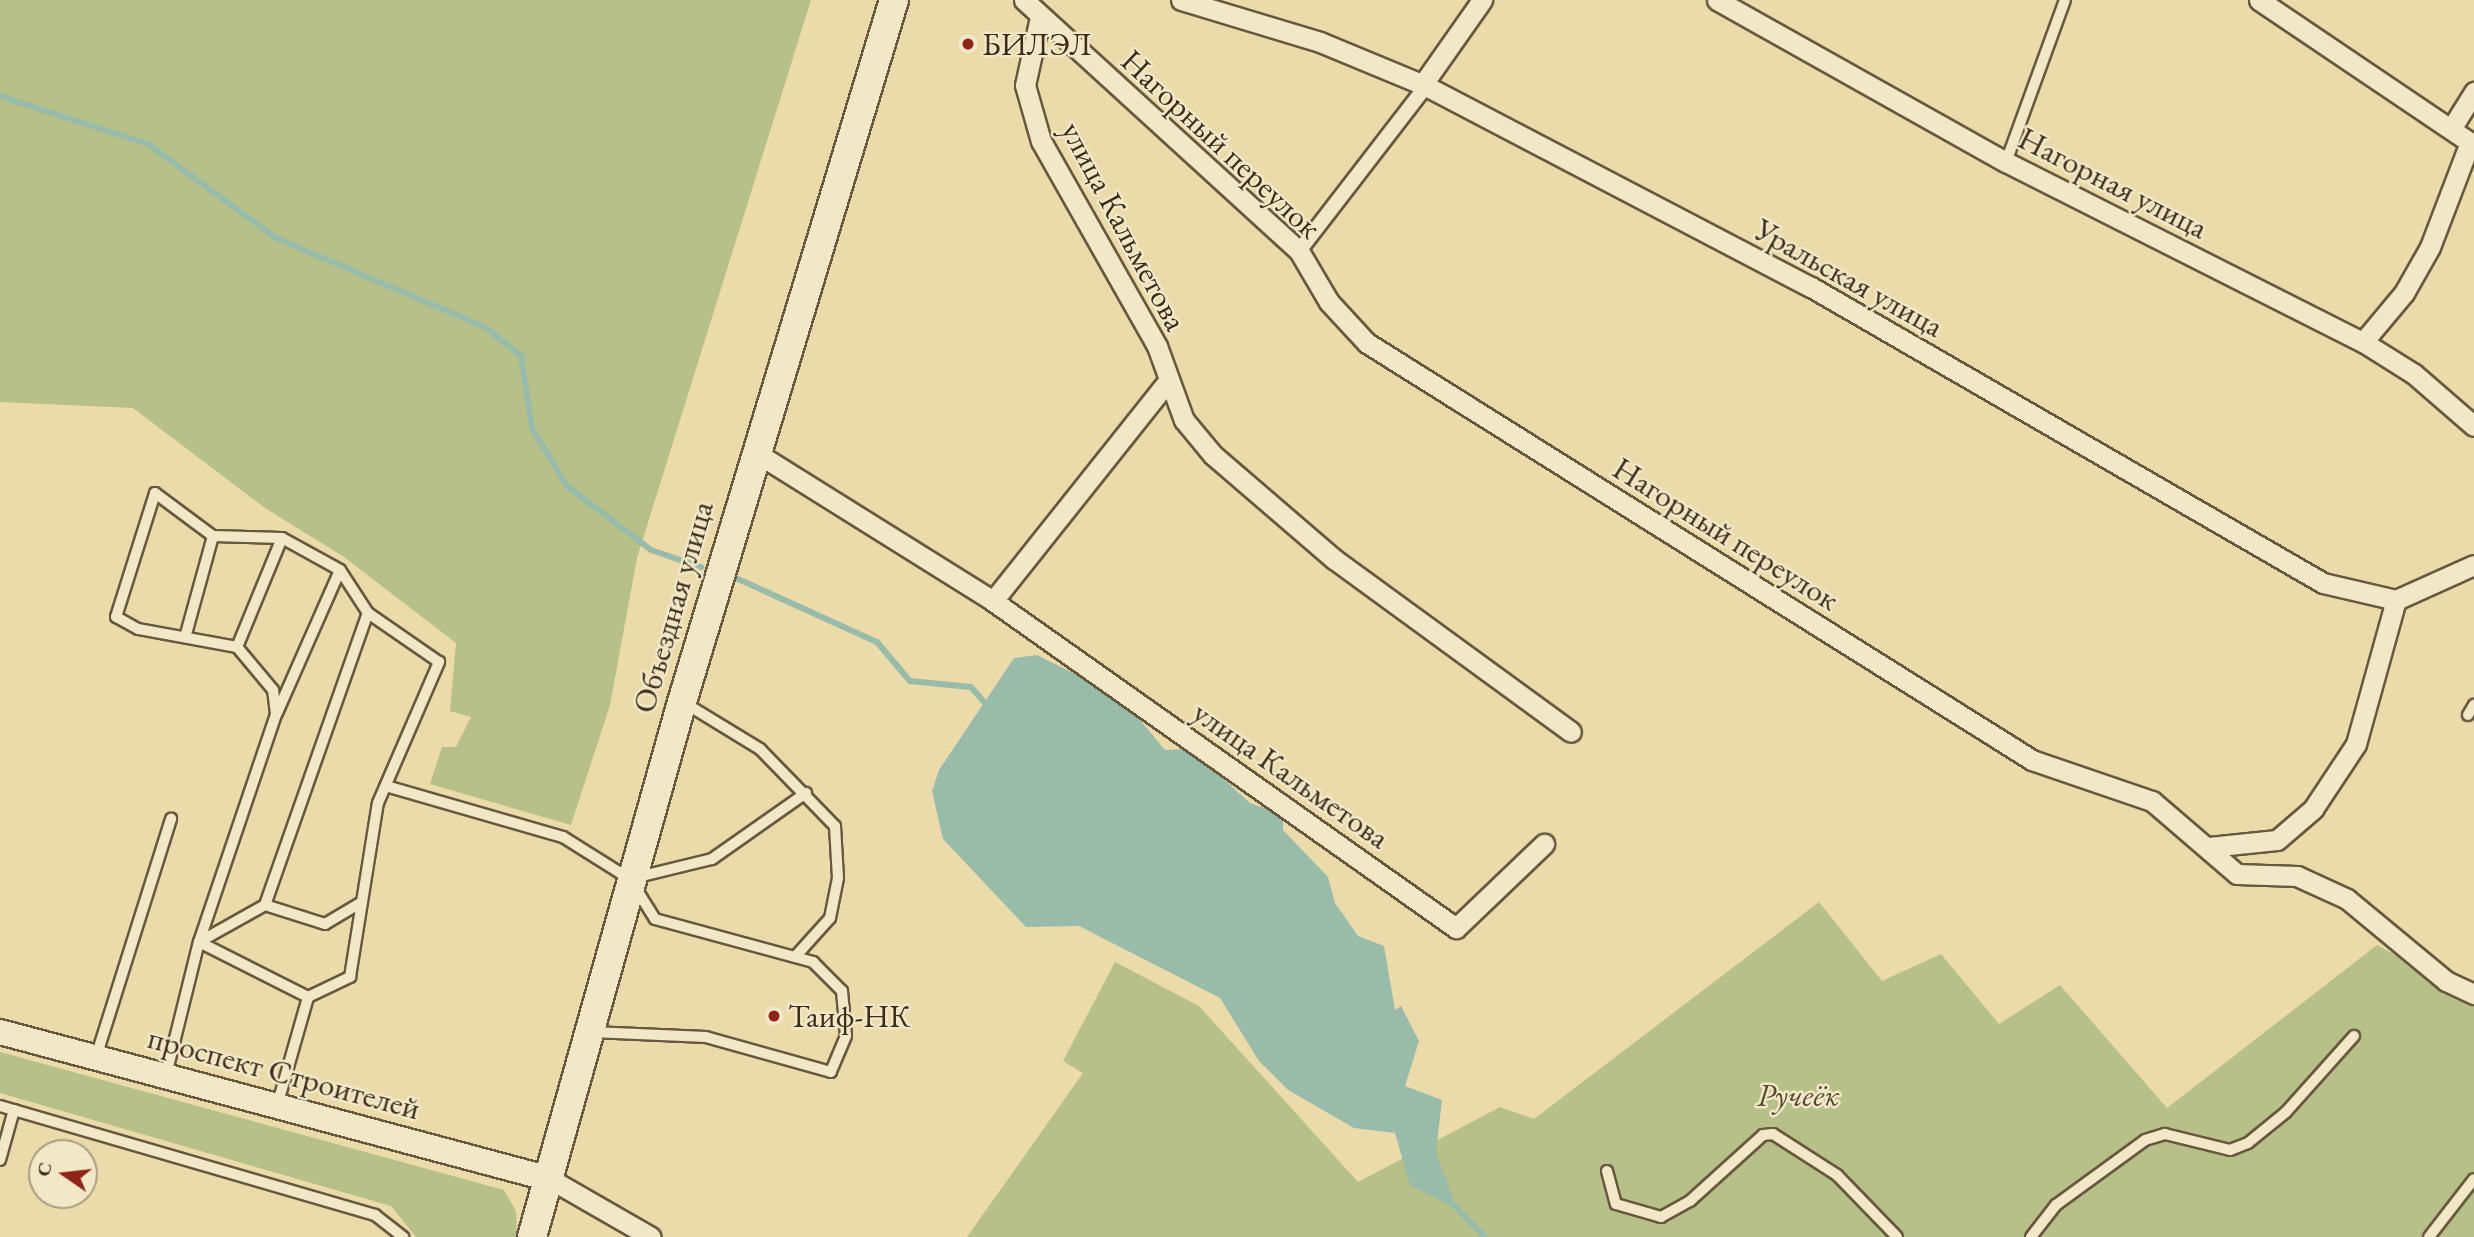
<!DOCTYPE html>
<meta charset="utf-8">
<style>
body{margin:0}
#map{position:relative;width:2474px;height:1237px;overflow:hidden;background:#ebdbab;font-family:"EB Garamond",serif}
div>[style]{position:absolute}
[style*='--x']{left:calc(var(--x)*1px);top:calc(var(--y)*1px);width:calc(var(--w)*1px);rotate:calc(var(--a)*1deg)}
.green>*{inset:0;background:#b7c089}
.water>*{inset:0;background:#98bbaa}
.stream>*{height:6px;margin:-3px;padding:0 3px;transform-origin:3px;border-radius:3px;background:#98bbaa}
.roads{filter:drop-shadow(2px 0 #68583e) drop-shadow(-2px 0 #68583e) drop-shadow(0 2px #68583e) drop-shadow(0 -2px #68583e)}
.service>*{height:10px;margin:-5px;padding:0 5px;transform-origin:5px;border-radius:5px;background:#f2e8c8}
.pedestrian>*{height:14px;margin:-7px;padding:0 7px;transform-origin:7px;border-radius:7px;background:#f2e8c8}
.minor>*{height:19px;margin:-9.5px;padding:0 9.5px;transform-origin:9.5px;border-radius:9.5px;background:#f2e8c8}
.tertiary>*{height:24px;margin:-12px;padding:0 12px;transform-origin:12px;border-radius:12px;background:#f2e8c8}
.secondary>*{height:28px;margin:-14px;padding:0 14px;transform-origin:14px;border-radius:14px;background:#f2e8c8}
.dots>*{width:19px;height:19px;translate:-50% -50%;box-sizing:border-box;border:4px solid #f2e8c8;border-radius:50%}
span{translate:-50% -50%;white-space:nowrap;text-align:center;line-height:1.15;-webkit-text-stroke:5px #f2e8c8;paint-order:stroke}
.poi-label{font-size:32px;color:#3c2c19}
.left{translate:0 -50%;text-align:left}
.street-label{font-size:32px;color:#3c2c19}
.park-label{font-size:32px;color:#554a2f;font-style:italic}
.north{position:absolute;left:28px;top:1139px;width:70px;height:70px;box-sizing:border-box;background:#f2e8c8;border:2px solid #a99d82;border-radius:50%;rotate:284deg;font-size:19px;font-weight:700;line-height:28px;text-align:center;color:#3c2c19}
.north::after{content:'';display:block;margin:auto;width:24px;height:32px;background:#8f2418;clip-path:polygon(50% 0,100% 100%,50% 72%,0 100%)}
</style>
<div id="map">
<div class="green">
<i style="clip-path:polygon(0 0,811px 0,637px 558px,610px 705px,571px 825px,430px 784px,442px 747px,456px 747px,471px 717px,450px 711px,456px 643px,344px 557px,265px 508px,133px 408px,0 402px)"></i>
<i style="clip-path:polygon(1819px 902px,1882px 981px,1941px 954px,1999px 1024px,2060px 985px,2167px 1108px,2377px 945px,2474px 997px,2474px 1237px,967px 1237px,1083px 1073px,1063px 1061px,1115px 962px,1199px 1006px,1358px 1182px,1500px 1107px,1534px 1119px)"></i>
<i style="clip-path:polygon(0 1052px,504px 1190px,516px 1211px,517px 1237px,416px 1237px,391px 1206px,0 1093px)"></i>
</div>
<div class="water">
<i style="clip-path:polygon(1037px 655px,1121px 697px,1165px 750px,1190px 749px,1250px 803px,1283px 815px,1283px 830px,1328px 877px,1335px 903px,1358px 936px,1384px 946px,1395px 1010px,1401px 1006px,1419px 1041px,1405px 1086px,1442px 1100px,1436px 1152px,1457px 1209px,1410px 1185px,1395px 1133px,1354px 1128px,1288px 1090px,1259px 1061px,1220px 998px,1079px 926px,1026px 927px,943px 839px,932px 791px,939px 770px,1014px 658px)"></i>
</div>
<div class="stream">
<i style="--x:0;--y:96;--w:156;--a:18"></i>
<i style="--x:148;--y:144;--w:159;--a:36.3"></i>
<i style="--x:276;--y:238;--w:227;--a:23.1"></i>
<i style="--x:485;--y:327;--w:46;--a:38.9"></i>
<i style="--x:521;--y:356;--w:73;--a:81.3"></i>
<i style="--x:532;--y:428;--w:68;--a:58.9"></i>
<i style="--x:567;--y:486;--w:106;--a:37.3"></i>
<i style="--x:651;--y:550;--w:53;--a:18.8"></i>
<i style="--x:738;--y:579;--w:153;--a:24.4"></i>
<i style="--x:877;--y:642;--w:51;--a:49.8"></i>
<i style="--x:910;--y:681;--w:61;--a:5.6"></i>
<i style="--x:971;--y:687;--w:29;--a:49"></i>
<i style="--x:1452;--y:1203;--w:47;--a:45.9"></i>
</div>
<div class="roads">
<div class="service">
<i style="--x:2006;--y:162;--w:172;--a:-70"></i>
<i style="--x:213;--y:536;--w:69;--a:1.7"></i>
<i style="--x:282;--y:538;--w:118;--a:112.4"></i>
<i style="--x:683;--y:702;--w:90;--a:31.4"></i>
<i style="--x:760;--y:749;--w:107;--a:45.8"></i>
<i style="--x:835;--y:826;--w:52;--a:86.7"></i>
<i style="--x:838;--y:878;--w:41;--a:101.3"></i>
<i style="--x:830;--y:918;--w:52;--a:131.9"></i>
<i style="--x:277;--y:713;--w:156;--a:-66.2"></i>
<i style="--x:340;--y:570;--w:66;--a:-151.1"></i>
<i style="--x:2468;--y:715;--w:12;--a:-59"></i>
<i style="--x:386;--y:786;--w:184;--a:16.1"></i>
<i style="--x:563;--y:837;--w:79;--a:32.1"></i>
<i style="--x:630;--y:879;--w:47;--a:58"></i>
<i style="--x:655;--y:919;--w:164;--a:15.2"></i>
<i style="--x:813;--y:962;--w:41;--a:45"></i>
<i style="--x:842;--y:991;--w:45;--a:84.9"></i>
<i style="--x:846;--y:1036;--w:39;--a:113"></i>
<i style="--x:831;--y:1072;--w:130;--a:-164.4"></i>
<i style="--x:706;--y:1037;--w:114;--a:-177.5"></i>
<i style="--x:638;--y:877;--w:76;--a:-13.7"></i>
<i style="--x:712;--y:859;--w:115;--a:-35.1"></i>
<i style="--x:265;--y:905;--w:63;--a:17.6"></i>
<i style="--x:325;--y:924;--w:43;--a:-30.7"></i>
<i style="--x:308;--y:997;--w:47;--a:-25.5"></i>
<i style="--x:350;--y:977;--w:176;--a:-80.9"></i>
<i style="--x:378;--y:803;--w:154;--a:-66.6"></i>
<i style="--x:439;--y:662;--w:86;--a:-145.4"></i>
<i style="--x:96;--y:1057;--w:250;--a:-72.5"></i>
<i style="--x:166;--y:1075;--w:137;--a:-76.1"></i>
<i style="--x:199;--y:942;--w:241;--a:-71.3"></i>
<i style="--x:276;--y:714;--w:24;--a:-97"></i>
<i style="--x:273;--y:690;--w:56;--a:-129.9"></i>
<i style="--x:237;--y:647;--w:101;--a:-169.7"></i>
<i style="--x:138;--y:629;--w:25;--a:-151"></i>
<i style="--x:116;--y:617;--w:130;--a:-72.5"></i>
<i style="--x:155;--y:493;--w:72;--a:36.6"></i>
<i style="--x:213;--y:536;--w:102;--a:105.4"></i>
<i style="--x:0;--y:1106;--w:391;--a:16.2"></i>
<i style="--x:375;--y:1215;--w:36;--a:38"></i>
<i style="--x:277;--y:1106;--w:113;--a:-74.1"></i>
<i style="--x:308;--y:997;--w:122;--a:-153.2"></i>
<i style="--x:199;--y:942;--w:76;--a:-29.3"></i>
<i style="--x:265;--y:905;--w:310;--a:-70.6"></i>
<i style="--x:368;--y:613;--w:51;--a:-123.1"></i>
<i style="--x:0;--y:1160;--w:52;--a:-74.4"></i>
<i style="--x:1607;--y:1171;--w:34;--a:75"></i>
<i style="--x:1616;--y:1204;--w:47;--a:16.1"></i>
<i style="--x:1661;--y:1217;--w:33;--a:-29"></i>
<i style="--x:1690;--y:1201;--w:98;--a:-42.1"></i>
<i style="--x:1763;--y:1135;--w:10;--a:-6"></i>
<i style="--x:1773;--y:1134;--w:76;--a:32.6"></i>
<i style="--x:1837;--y:1175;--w:86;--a:45.9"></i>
<i style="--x:2031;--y:1237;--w:41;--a:-52"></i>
<i style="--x:2056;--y:1205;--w:110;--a:-36.1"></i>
<i style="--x:2145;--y:1140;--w:21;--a:-17"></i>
<i style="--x:2165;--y:1134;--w:67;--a:13.8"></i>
<i style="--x:2230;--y:1150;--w:19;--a:-21"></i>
<i style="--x:2248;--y:1143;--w:49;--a:-39.2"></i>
<i style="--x:2286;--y:1112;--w:102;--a:-48.2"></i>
<i style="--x:2429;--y:1237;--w:73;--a:-52.2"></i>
</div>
<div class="pedestrian">
<i style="--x:1299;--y:251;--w:208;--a:-52.4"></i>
</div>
<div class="minor">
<i style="--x:1024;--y:0;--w:372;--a:42.4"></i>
<i style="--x:1299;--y:251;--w:59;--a:59.5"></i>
<i style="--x:1329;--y:302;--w:56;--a:47.2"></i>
<i style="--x:1367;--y:343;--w:785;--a:32.09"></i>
<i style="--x:2032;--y:760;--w:127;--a:18.9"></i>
<i style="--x:2152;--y:801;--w:112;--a:40.7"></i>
<i style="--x:2237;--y:874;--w:60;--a:1.9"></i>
<i style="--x:2297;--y:876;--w:55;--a:24.7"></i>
<i style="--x:2347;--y:899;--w:129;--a:39.6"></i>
<i style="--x:2446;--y:981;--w:31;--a:25"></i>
<i style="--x:1181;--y:0;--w:145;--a:16.8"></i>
<i style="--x:1320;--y:42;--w:115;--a:22.5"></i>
<i style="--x:1426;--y:86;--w:434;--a:27.6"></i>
<i style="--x:1811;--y:287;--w:591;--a:30.03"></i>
<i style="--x:2323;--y:583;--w:75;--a:13.1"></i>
<i style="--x:2396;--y:600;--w:85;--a:-24.2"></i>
<i style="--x:1717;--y:0;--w:331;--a:29.3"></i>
<i style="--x:2006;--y:162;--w:400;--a:26.8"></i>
<i style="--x:2363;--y:342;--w:60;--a:32.1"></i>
<i style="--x:2414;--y:374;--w:79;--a:40.9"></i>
<i style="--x:2259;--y:0;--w:259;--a:34"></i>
<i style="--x:1040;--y:17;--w:70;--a:102.4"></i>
<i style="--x:1025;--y:85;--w:58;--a:74.1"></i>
<i style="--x:1041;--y:141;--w:236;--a:60.5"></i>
<i style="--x:1157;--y:346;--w:79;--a:70"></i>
<i style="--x:1184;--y:420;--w:45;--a:50.4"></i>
<i style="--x:1213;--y:455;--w:160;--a:40.7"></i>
<i style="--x:1334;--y:559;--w:293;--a:36.1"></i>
<i style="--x:1423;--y:84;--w:103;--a:-54.9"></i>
<i style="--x:2451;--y:129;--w:44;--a:-58.1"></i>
<i style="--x:2363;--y:342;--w:64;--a:-50.1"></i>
<i style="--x:2404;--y:293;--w:53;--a:-60.5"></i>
<i style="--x:2430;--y:247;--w:112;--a:-69.1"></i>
<i style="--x:755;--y:452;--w:281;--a:32"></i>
<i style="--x:993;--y:601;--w:567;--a:35.23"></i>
<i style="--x:1456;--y:928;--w:122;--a:-43.7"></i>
<i style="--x:993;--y:601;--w:281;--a:-51.5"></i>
<i style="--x:2209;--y:847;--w:68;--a:-5.9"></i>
<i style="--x:2277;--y:840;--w:48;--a:-40.7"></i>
<i style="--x:2313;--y:809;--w:78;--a:-56.5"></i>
<i style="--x:2356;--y:744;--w:149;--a:-74.5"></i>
<i style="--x:550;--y:1179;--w:116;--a:29.9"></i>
</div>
<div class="tertiary">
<i style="--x:0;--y:1032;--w:569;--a:14.96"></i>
</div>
<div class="secondary">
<i style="--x:532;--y:1237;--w:556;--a:-74.34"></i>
<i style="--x:682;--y:702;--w:733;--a:-73.2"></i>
</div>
</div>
<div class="dots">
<i style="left:968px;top:44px;background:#8f2418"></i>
<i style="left:774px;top:1016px;background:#8f2418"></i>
</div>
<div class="poi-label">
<span class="left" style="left:982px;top:44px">БИЛЭЛ</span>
<span class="left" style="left:788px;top:1016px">Таиф-НК</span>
</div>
<div class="street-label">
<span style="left:1221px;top:144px;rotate:43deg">Нагорный переулок</span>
<span style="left:2113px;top:183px;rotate:27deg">Нагорная улица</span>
<span style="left:1124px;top:226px;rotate:62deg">улица Кальметова</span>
<span style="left:1849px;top:278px;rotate:29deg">Уральская улица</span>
<span style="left:1726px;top:534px;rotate:32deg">Нагорный переулок</span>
<span style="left:673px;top:607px;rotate:-74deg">Объездная улица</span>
<span style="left:1291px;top:775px;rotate:35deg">улица Кальметова</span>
<span style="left:284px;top:1073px;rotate:15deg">проспект Строителей</span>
</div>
<div class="park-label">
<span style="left:1798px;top:1095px">Ручеёк</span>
</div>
<div class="north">С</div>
</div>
